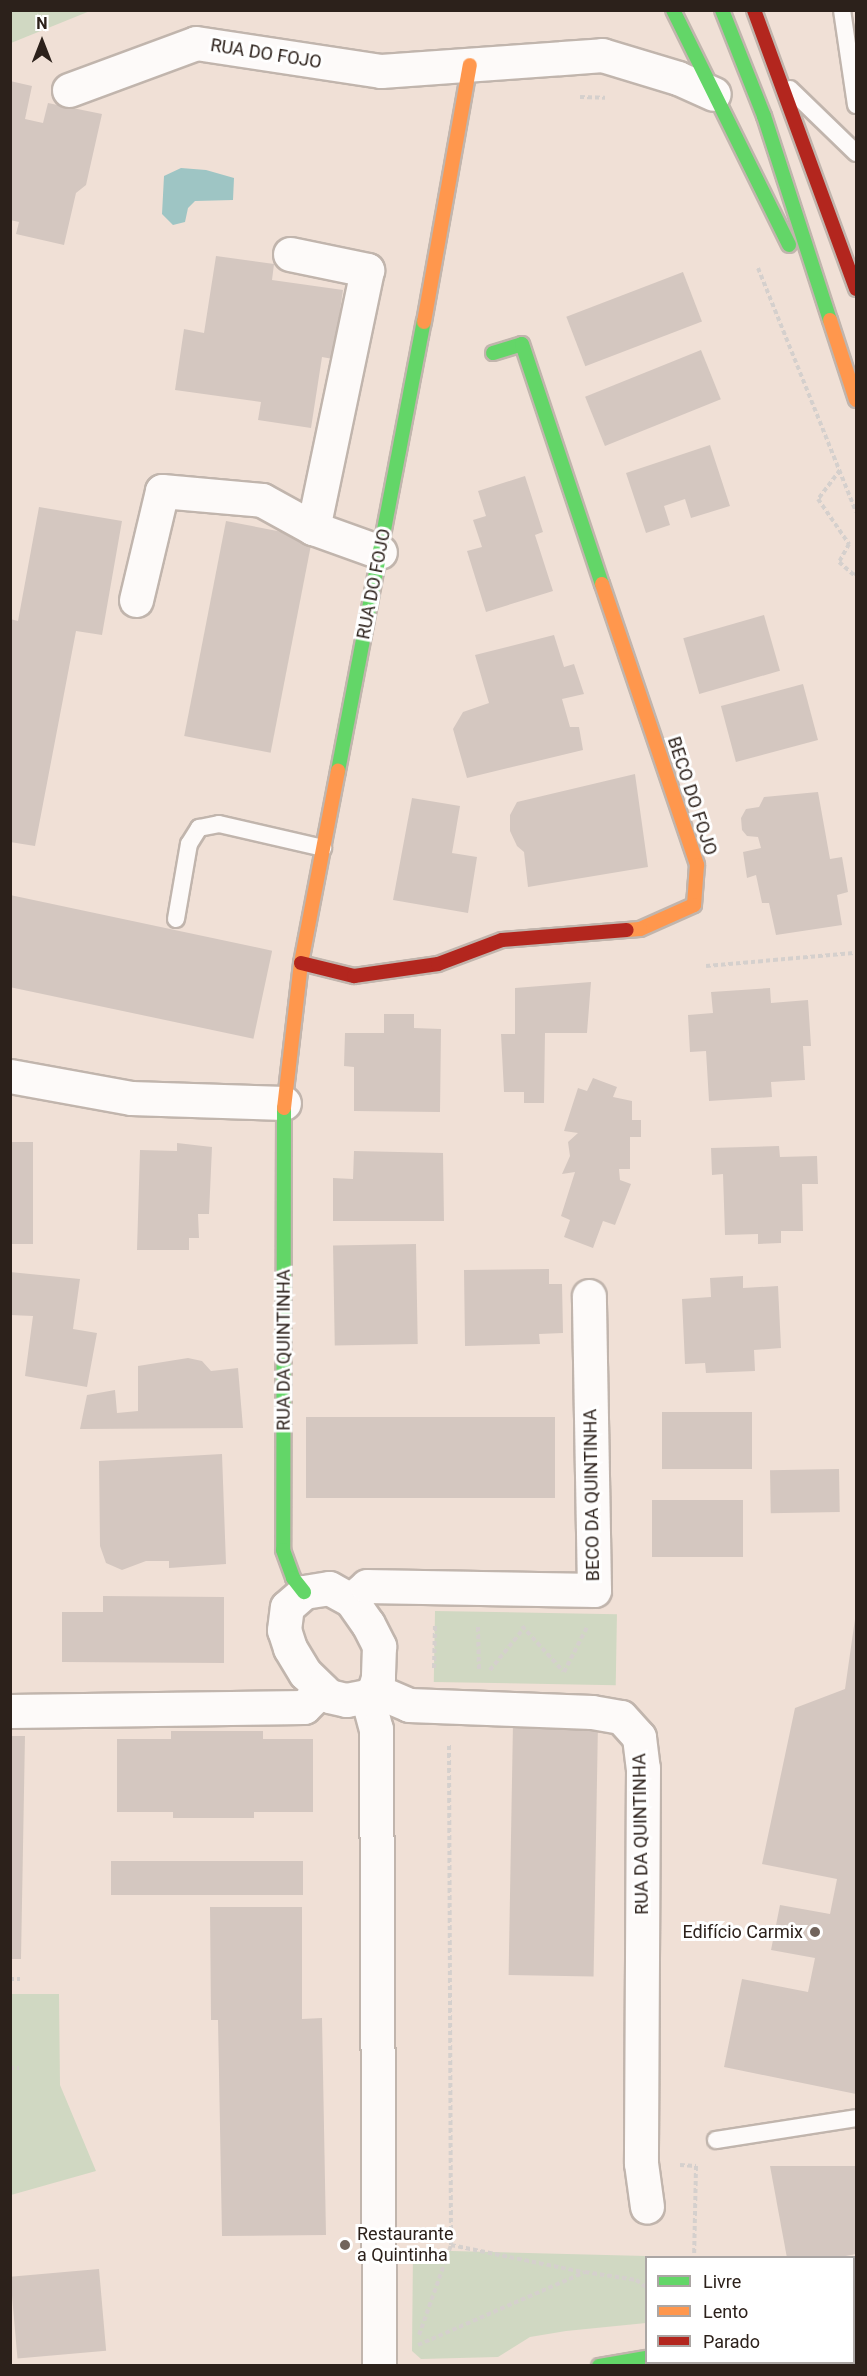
<!DOCTYPE html>
<meta charset="utf-8">
<style>
body{margin:0}
#map{position:relative;width:867px;height:2376px;overflow:hidden;background:#f0e0d6;font-family:Roboto,sans-serif}
div>[style]{position:absolute}
[style*='--x']{left:calc(var(--x)*1px);top:calc(var(--y)*1px);width:calc(var(--w)*1px);rotate:calc(var(--a)*1deg)}
.green>*{inset:0;background:#d0d8c2;transform-origin:0 0}
.water>*{inset:0;background:#9ec5c4}
.building>*{inset:0;background:#d4c7c0;transform-origin:0 0}
.path>*{height:4px;margin-top:-2px;transform-origin:0;background:repeating-linear-gradient(90deg,#d5d0cd 0 4.5px,transparent 0 7.5px)}
.roads{filter:drop-shadow(2px 0 #c1b5ad) drop-shadow(-2px 0 #c1b5ad) drop-shadow(0 2px #c1b5ad) drop-shadow(0 -2px #c1b5ad)}
.lane>*{height:16px;margin:-8px;padding:0 8px;transform-origin:8px;border-radius:8px;background:#fdfaf9}
.street>*{height:33px;margin:-16.5px;padding:0 16.5px;transform-origin:16.5px;border-radius:16.5px;background:#fdfaf9}
.fast>*{height:14px;margin:-7px;padding:0 7px;transform-origin:7px;border-radius:7px;background:#63d668}
.slow>*{height:14px;margin:-7px;padding:0 7px;transform-origin:7px;border-radius:7px;background:#ff974d}
.jam>*{height:14px;margin:-7px;padding:0 7px;transform-origin:7px;border-radius:7px;background:#b3261e}
.dots>*{width:16px;height:16px;translate:-50% -50%;box-sizing:border-box;border:3px solid #fff;border-radius:50%}
span{translate:-50% -50%;white-space:nowrap;text-align:center;line-height:1.15;-webkit-text-stroke:6px #fff;paint-order:stroke}
.street-label{font-size:18px;color:#2c211b}
.poi-label{font-size:18px;color:#2c211b}
.right{translate:-100% -50%;text-align:right}
.left{translate:0 -50%;text-align:left}
.frame{position:absolute;inset:0;border:12px solid #2c211b;pointer-events:none}
.legend{position:absolute;left:645px;top:2256px;width:210px;height:108px;box-sizing:border-box;background:#fff;border:2px solid #aba6a4;margin:0;padding:8px 10px;list-style:none;font-size:18px;color:#2c211b}
.legend li{display:flex;align-items:center;gap:12px;height:30px}
.legend b{width:30px;border:2px solid #aba6a4}
.north{position:absolute;left:12px;top:12px;width:60px;height:60px;-webkit-text-stroke:4px #fff;paint-order:stroke;rotate:0deg;font-size:16px;font-weight:700;line-height:24px;text-align:center;color:#2c211b}
.north::after{content:'';display:block;margin:auto;width:21px;height:27px;background:#2c211b;clip-path:polygon(50% 0,100% 100%,50% 72%,0 100%)}
</style>
<div id="map">
<div class="green">
<i style="clip-path:polygon(11px 10px,90px 10px,90px 11px,11px 43px)"></i>
<i style="left:435px;top:1611px;width:182px;height:71px;rotate:1deg"></i>
<i style="clip-path:polygon(11px 1994px,59px 1994px,60px 2085px,96px 2171px,11px 2195px)"></i>
<i style="clip-path:polygon(413px 2250px,685px 2257px,646px 2258px,646px 2323px,566px 2331px,530px 2337px,498px 2357px,421px 2359px,412px 2351px)"></i>
</div>
<div class="water">
<i style="clip-path:polygon(181px 168px,206px 170px,234px 178px,233px 200px,195px 201px,188px 208px,185px 222px,173px 225px,162px 214px,164px 176px)"></i>
</div>
<div class="building">
<i style="clip-path:polygon(10px 81px,32px 86px,25px 119px,43px 123px,48px 103px,102px 114px,86px 185px,76px 193px,64px 245px,16px 234px,19px 222px,10px 220px)"></i>
<i style="clip-path:polygon(216px 256px,274px 264px,272px 280px,343px 290px,333px 359px,322px 357px,311px 428px,258px 420px,261px 402px,175px 390px,184px 329px,204px 333px)"></i>
<i style="left:683px;top:272px;width:53px;height:125px;rotate:69deg"></i>
<i style="left:701px;top:350px;width:53px;height:125px;rotate:68deg"></i>
<i style="clip-path:polygon(710px 445px,730px 506px,691px 518px,685px 499px,664px 506px,670px 525px,646px 533px,626px 473px)"></i>
<i style="clip-path:polygon(525px 476px,543px 532px,535px 535px,553px 591px,486px 612px,467px 551px,482px 547px,473px 520px,486px 516px,478px 491px)"></i>
<i style="clip-path:polygon(39px 507px,122px 521px,102px 635px,76px 631px,35px 846px,10px 842px,10px 619px,18px 621px)"></i>
<i style="left:226px;top:521px;width:88px;height:219px;rotate:11deg"></i>
<i style="left:764px;top:615px;width:58px;height:84px;rotate:74deg"></i>
<i style="clip-path:polygon(554px 635px,564px 667px,574px 664px,584px 694px,562px 699px,570px 727px,579px 727px,583px 750px,467px 778px,453px 729px,463px 712px,489px 703px,475px 655px)"></i>
<i style="left:803px;top:684px;width:58px;height:85px;rotate:75deg"></i>
<i style="clip-path:polygon(635px 774px,648px 867px,528px 887px,524px 852px,517px 846px,510px 831px,510px 815px,517px 802px)"></i>
<i style="clip-path:polygon(818px 792px,830px 859px,842px 857px,848px 892px,837px 895px,842px 925px,776px 935px,769px 903px,762px 903px,756px 875px,747px 878px,743px 852px,761px 848px,758px 837px,747px 836px,742px 830px,741px 818px,746px 809px,759px 807px,764px 797px)"></i>
<i style="clip-path:polygon(412px 798px,460px 806px,452px 853px,477px 857px,468px 913px,393px 900px)"></i>
<i style="left:10px;top:895px;width:268px;height:90px;rotate:12deg"></i>
<i style="clip-path:polygon(591px 982px,587px 1033px,545px 1033px,544px 1103px,524px 1103px,524px 1092px,504px 1092px,501px 1034px,515px 1034px,515px 988px)"></i>
<i style="clip-path:polygon(770px 988px,771px 1003px,808px 1000px,811px 1046px,803px 1046px,805px 1080px,771px 1082px,772px 1097px,709px 1101px,706px 1051px,690px 1052px,688px 1015px,713px 1013px,711px 992px)"></i>
<i style="clip-path:polygon(384px 1014px,414px 1014px,414px 1028px,441px 1029px,440px 1112px,354px 1111px,354px 1067px,344px 1066px,345px 1033px,384px 1033px)"></i>
<i style="clip-path:polygon(593px 1078px,617px 1087px,613px 1097px,632px 1101px,632px 1120px,641px 1120px,641px 1137px,630px 1137px,630px 1169px,619px 1169px,620px 1180px,631px 1184px,615px 1225px,603px 1221px,593px 1248px,564px 1237px,570px 1220px,561px 1216px,575px 1172px,562px 1174px,570px 1156px,568px 1142px,578px 1133px,564px 1131px,578px 1088px,587px 1091px)"></i>
<i style="left:10px;top:1142px;width:23px;height:102px"></i>
<i style="clip-path:polygon(177px 1143px,212px 1147px,209px 1214px,198px 1214px,199px 1238px,189px 1238px,189px 1250px,137px 1250px,140px 1150px,177px 1151px)"></i>
<i style="clip-path:polygon(779px 1146px,780px 1157px,817px 1156px,818px 1184px,802px 1184px,803px 1231px,781px 1231px,781px 1243px,758px 1244px,758px 1234px,725px 1235px,723px 1174px,712px 1175px,711px 1148px)"></i>
<i style="clip-path:polygon(354px 1151px,443px 1153px,444px 1221px,333px 1221px,333px 1178px,353px 1179px)"></i>
<i style="left:416px;top:1244px;width:100px;height:83px;rotate:89deg"></i>
<i style="clip-path:polygon(549px 1269px,549px 1284px,562px 1284px,563px 1333px,539px 1334px,540px 1344px,465px 1346px,464px 1270px)"></i>
<i style="clip-path:polygon(10px 1272px,80px 1279px,73px 1329px,97px 1333px,87px 1387px,25px 1376px,33px 1316px,10px 1315px)"></i>
<i style="clip-path:polygon(743px 1276px,743px 1288px,778px 1286px,781px 1348px,754px 1350px,755px 1371px,706px 1373px,705px 1363px,685px 1364px,682px 1299px,711px 1297px,710px 1278px)"></i>
<i style="clip-path:polygon(188px 1358px,202px 1361px,211px 1371px,238px 1368px,243px 1428px,80px 1429px,87px 1395px,115px 1390px,117px 1413px,138px 1411px,138px 1366px)"></i>
<i style="left:662px;top:1412px;width:90px;height:57px"></i>
<i style="left:306px;top:1417px;width:249px;height:81px"></i>
<i style="clip-path:polygon(222px 1454px,226px 1564px,169px 1568px,169px 1561px,146px 1561px,122px 1570px,106px 1563px,100px 1546px,99px 1461px)"></i>
<i style="left:839px;top:1469px;width:43px;height:69px;rotate:89deg"></i>
<i style="left:743px;top:1500px;width:57px;height:91px;rotate:90deg"></i>
<i style="clip-path:polygon(103px 1596px,224px 1597px,224px 1663px,62px 1662px,62px 1612px,103px 1612px)"></i>
<i style="clip-path:polygon(855px 1619px,856px 1619px,856px 2094px,724px 2067px,742px 1979px,808px 1992px,815px 1958px,771px 1950px,780px 1905px,830px 1914px,837px 1879px,762px 1864px,795px 1708px,845px 1689px)"></i>
<i style="left:513px;top:1722px;width:85px;height:253px;rotate:1deg"></i>
<i style="clip-path:polygon(171px 1731px,263px 1731px,263px 1739px,313px 1739px,313px 1812px,254px 1812px,254px 1818px,173px 1818px,173px 1812px,117px 1812px,117px 1739px,171px 1739px)"></i>
<i style="clip-path:polygon(10px 1736px,25px 1736px,21px 1959px,10px 1959px)"></i>
<i style="left:303px;top:1861px;width:34px;height:192px;rotate:90deg"></i>
<i style="clip-path:polygon(210px 1907px,302px 1907px,302px 2019px,322px 2018px,326px 2235px,222px 2236px,218px 2020px,211px 2020px)"></i>
<i style="clip-path:polygon(770px 2166px,856px 2166px,856px 2254px,835px 2258px,787px 2258px)"></i>
<i style="left:99px;top:2269px;width:82px;height:89px;rotate:85deg"></i>
</div>
<div class="path">
<i style="--x:580;--y:97;--w:25;--a:2"></i>
<i style="--x:758;--y:268;--w:263;--a:68.1"></i>
<i style="--x:840;--y:470;--w:36;--a:127"></i>
<i style="--x:818;--y:499;--w:55;--a:55.4"></i>
<i style="--x:849;--y:544;--w:21;--a:119"></i>
<i style="--x:839;--y:562;--w:20;--a:41"></i>
<i style="--x:854;--y:575;--w:2;--a:-27"></i>
<i style="--x:706;--y:966;--w:151;--a:-5"></i>
<i style="--x:522;--y:1626;--w:61;--a:47.7"></i>
<i style="--x:478;--y:1627;--w:43;--a:88.7"></i>
<i style="--x:434;--y:1668;--w:44;--a:-88.7"></i>
<i style="--x:490;--y:1670;--w:55;--a:-50.9"></i>
<i style="--x:564;--y:1672;--w:51;--a:-62.9"></i>
<i style="--x:10;--y:1979;--w:10;--a:0"></i>
<i style="--x:10;--y:2068;--w:9;--a:0"></i>
<i style="--x:680;--y:2165;--w:16;--a:4"></i>
<i style="--x:696;--y:2166;--w:92;--a:91.2"></i>
<i style="--x:451;--y:2245;--w:135;--a:11.6"></i>
<i style="--x:419;--y:2335;--w:96;--a:-70.4"></i>
<i style="--x:451;--y:2245;--w:500;--a:-90.23"></i>
<i style="--x:418;--y:2345;--w:182;--a:-23.6"></i>
<i style="--x:585;--y:2272;--w:52;--a:8.9"></i>
<i style="--x:636;--y:2280;--w:12;--a:35"></i>
</div>
<div class="roads">
<div class="lane">
<i style="--x:842;--y:10;--w:96;--a:81.6"></i>
<i style="--x:790;--y:89;--w:92;--a:44.1"></i>
<i style="--x:176;--y:919;--w:76;--a:-80.2"></i>
<i style="--x:189;--y:844;--w:19;--a:-58"></i>
<i style="--x:199;--y:828;--w:20;--a:-11"></i>
<i style="--x:219;--y:824;--w:107;--a:13"></i>
<i style="--x:716;--y:2140;--w:142;--a:-8.9"></i>
</div>
<div class="street">
<i style="--x:69;--y:90;--w:135;--a:-20.3"></i>
<i style="--x:196;--y:43;--w:187;--a:8.6"></i>
<i style="--x:381;--y:71;--w:222;--a:-4.1"></i>
<i style="--x:602;--y:55;--w:79;--a:16.8"></i>
<i style="--x:678;--y:78;--w:39;--a:24"></i>
<i style="--x:290;--y:254;--w:79;--a:11.7"></i>
<i style="--x:367;--y:270;--w:264;--a:101.8"></i>
<i style="--x:136;--y:600;--w:112;--a:-76.6"></i>
<i style="--x:162;--y:491;--w:100;--a:5.1"></i>
<i style="--x:262;--y:500;--w:58;--a:28.8"></i>
<i style="--x:313;--y:528;--w:71;--a:19.7"></i>
<i style="--x:10;--y:1076;--w:123;--a:10.3"></i>
<i style="--x:131;--y:1098;--w:153;--a:1.9"></i>
<i style="--x:329;--y:1588;--w:25;--a:29"></i>
<i style="--x:351;--y:1600;--w:29;--a:55"></i>
<i style="--x:368;--y:1624;--w:25;--a:63"></i>
<i style="--x:379;--y:1646;--w:32;--a:92"></i>
<i style="--x:378;--y:1678;--w:13;--a:108"></i>
<i style="--x:374;--y:1690;--w:9;--a:139"></i>
<i style="--x:367;--y:1696;--w:21;--a:169"></i>
<i style="--x:346;--y:1700;--w:17;--a:-167"></i>
<i style="--x:329;--y:1696;--w:33;--a:-136"></i>
<i style="--x:305;--y:1673;--w:29;--a:-121"></i>
<i style="--x:290;--y:1648;--w:19;--a:-108"></i>
<i style="--x:284;--y:1630;--w:23;--a:-83"></i>
<i style="--x:287;--y:1607;--w:23;--a:-41"></i>
<i style="--x:304;--y:1592;--w:25;--a:-9"></i>
<i style="--x:351;--y:1600;--w:21;--a:-41"></i>
<i style="--x:367;--y:1586;--w:227;--a:1"></i>
<i style="--x:594;--y:1590;--w:294;--a:-91"></i>
<i style="--x:374;--y:1690;--w:38;--a:23"></i>
<i style="--x:409;--y:1705;--w:183;--a:2.2"></i>
<i style="--x:592;--y:1712;--w:29;--a:10"></i>
<i style="--x:621;--y:1717;--w:27;--a:48"></i>
<i style="--x:639;--y:1737;--w:31;--a:83"></i>
<i style="--x:643;--y:1768;--w:395;--a:90.3"></i>
<i style="--x:641;--y:2163;--w:44;--a:82.2"></i>
<i style="--x:367;--y:1696;--w:34;--a:75"></i>
<i style="--x:376;--y:1729;--w:637;--a:89.73"></i>
<i style="--x:10;--y:1711;--w:294;--a:-0.8"></i>
<i style="--x:304;--y:1707;--w:25;--a:-45"></i>
</div>
<div class="fast">
<i style="--x:673;--y:10;--w:262;--a:63.7"></i>
<i style="--x:722;--y:10;--w:114;--a:68.4"></i>
<i style="--x:764;--y:116;--w:214;--a:72.1"></i>
<i style="--x:493;--y:353;--w:30;--a:-17"></i>
<i style="--x:522;--y:344;--w:253;--a:71.6"></i>
<i style="--x:338;--y:771;--w:457;--a:-79.2"></i>
<i style="--x:284;--y:1108;--w:442;--a:90.1"></i>
<i style="--x:283;--y:1550;--w:30;--a:70"></i>
<i style="--x:293;--y:1578;--w:18;--a:52"></i>
<i style="--x:854;--y:2319;--w:2;--a:0"></i>
<i style="--x:599;--y:2366;--w:48;--a:-9.7"></i>
</div>
<div class="slow">
<i style="--x:830;--y:320;--w:84;--a:72"></i>
<i style="--x:424;--y:322;--w:261;--a:-79.9"></i>
<i style="--x:602;--y:584;--w:297;--a:71.3"></i>
<i style="--x:697;--y:865;--w:40;--a:94.3"></i>
<i style="--x:694;--y:905;--w:59;--a:156"></i>
<i style="--x:640;--y:929;--w:13;--a:176"></i>
<i style="--x:284;--y:1108;--w:146;--a:-83.3"></i>
<i style="--x:301;--y:963;--w:196;--a:-79.1"></i>
</div>
<div class="jam">
<i style="--x:754;--y:10;--w:297;--a:69.9"></i>
<i style="--x:301;--y:963;--w:55;--a:13.8"></i>
<i style="--x:354;--y:976;--w:85;--a:-8.1"></i>
<i style="--x:438;--y:964;--w:68;--a:-20.6"></i>
<i style="--x:502;--y:940;--w:125;--a:-4.6"></i>
</div>
</div>
<div class="dots">
<i style="left:815px;top:1932px;background:#71645c"></i>
<i style="left:345px;top:2245px;background:#71645c"></i>
</div>
<div class="street-label">
<span style="left:266px;top:54px;rotate:9deg">RUA DO FOJO</span>
<span style="left:374px;top:584px;rotate:-79deg">RUA DO FOJO</span>
<span style="left:692px;top:796px;rotate:72deg">BECO DO FOJO</span>
<span style="left:284px;top:1350px;rotate:-90deg">RUA DA QUINTINHA</span>
<span style="left:592px;top:1495px;rotate:-91deg">BECO DA QUINTINHA</span>
<span style="left:641px;top:1834px;rotate:-91deg">RUA DA QUINTINHA</span>
</div>
<div class="poi-label">
<span class="right" style="left:803px;top:1932px">Edifício Carmix</span>
<span class="left" style="left:357px;top:2245px">Restaurante<br>a Quintinha</span>
</div>
<div class="frame"></div>
<ul class="legend">
<li><b style="height:8px;background:#63d668"></b>Livre</li>
<li><b style="height:8px;background:#ff974d"></b>Lento</li>
<li><b style="height:8px;background:#b3261e"></b>Parado</li>
</ul>
<div class="north">N</div>
</div>
